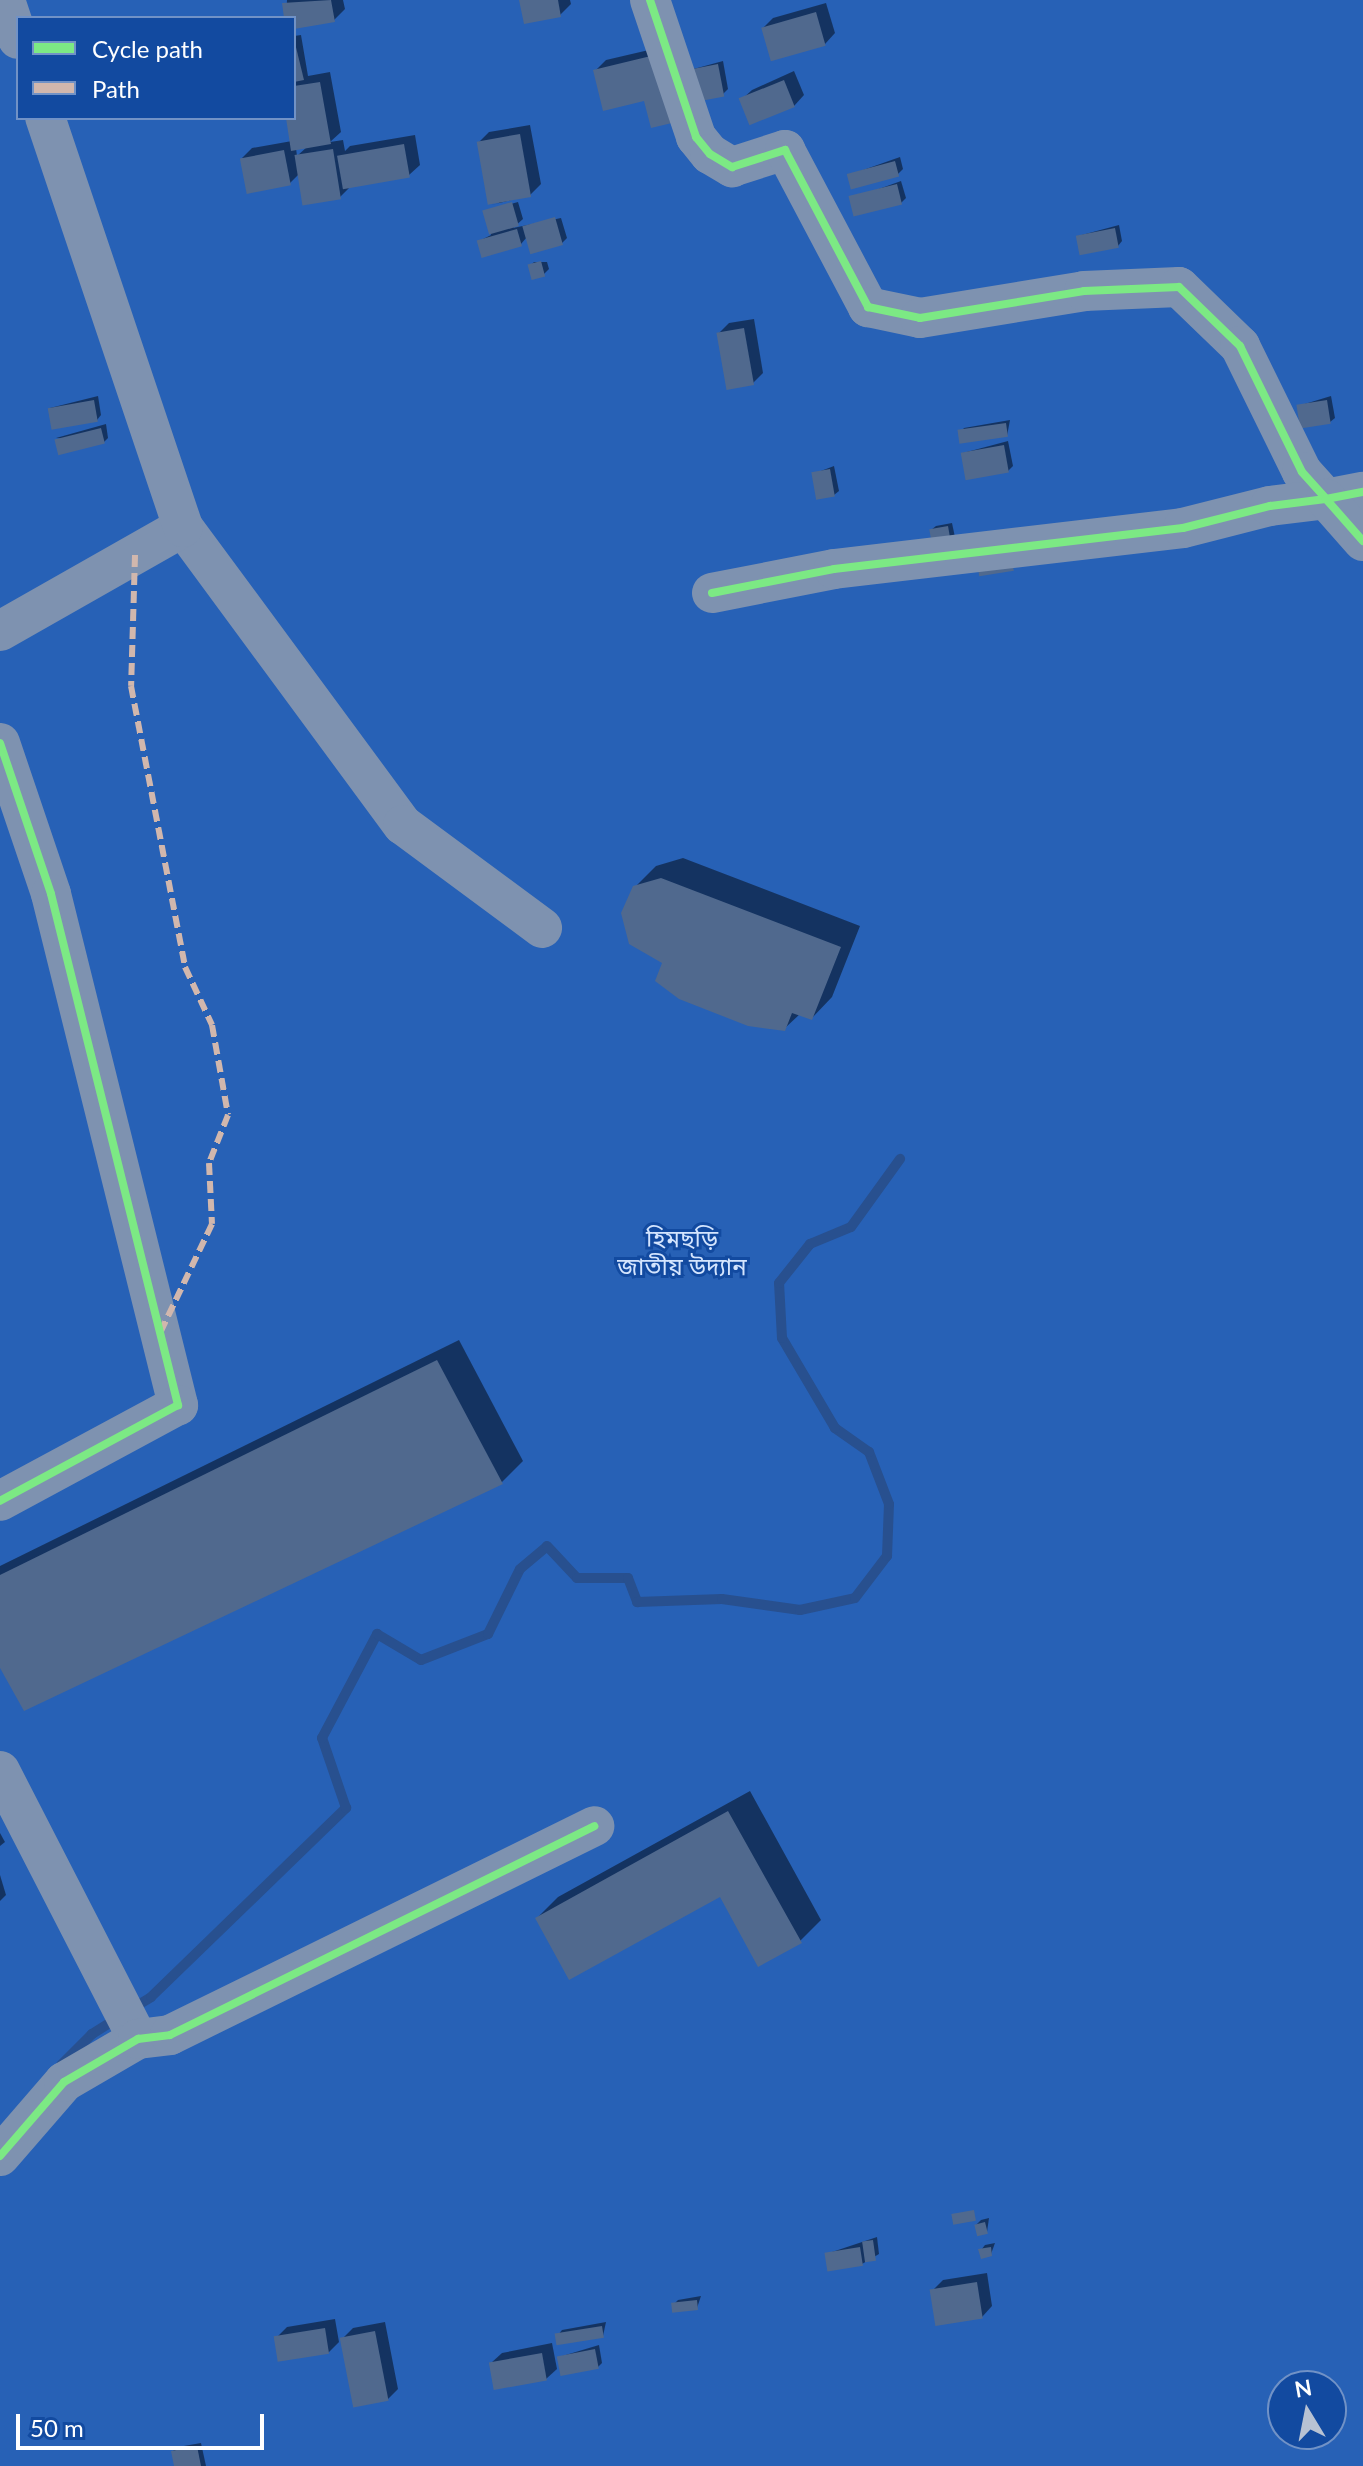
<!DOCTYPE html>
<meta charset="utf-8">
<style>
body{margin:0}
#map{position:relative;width:1363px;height:2466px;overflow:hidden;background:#325180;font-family:Lato,"Noto Sans Bengali",sans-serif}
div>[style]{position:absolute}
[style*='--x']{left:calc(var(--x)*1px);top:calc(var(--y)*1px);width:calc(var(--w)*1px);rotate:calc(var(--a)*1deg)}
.green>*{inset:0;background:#2761b6}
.shadow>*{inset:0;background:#0007}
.stream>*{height:10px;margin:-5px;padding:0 5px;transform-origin:5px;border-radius:5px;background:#28508f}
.building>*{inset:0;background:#50698e;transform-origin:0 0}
.minor>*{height:40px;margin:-20px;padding:0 20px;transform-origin:20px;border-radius:20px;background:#7e92b0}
.quiet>*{height:6px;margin-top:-3px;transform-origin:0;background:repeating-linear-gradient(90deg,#d1b7ad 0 12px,transparent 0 18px)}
.cycleway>*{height:8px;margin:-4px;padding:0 4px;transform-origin:4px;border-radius:4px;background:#7ce984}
span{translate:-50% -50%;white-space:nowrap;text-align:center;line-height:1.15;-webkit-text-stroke:6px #124aa0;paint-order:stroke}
.park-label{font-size:24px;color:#d4e5fe}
.legend{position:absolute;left:16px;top:16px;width:280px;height:104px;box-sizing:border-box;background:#124aa0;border:2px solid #7192c6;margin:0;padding:10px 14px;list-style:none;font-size:24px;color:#fff}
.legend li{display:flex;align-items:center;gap:16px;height:40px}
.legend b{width:40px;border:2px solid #7192c6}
.north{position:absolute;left:1267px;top:2370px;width:80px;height:80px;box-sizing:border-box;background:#124aa0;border:2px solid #7192c6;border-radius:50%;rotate:350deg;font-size:22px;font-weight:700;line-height:32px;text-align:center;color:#fff}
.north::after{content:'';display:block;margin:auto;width:28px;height:36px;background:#b7c2d3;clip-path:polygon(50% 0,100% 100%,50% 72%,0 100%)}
.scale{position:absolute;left:16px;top:2414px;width:248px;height:36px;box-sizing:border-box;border:4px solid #fff;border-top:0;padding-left:10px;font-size:24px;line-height:28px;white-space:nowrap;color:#fff;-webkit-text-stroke:6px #124aa0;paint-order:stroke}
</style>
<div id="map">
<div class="green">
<i style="clip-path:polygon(evenodd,0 0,1363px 0,1363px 2466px,0 2466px,0 0,18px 18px,294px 18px,294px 118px,18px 118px,18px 18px,0 0,1283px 2386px,1331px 2386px,1331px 2434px,1283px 2434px,1283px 2386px)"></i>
</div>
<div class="shadow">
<i style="clip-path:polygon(287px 0,343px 0,345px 9px,334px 20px,294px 27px,294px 18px,286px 18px)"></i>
<i style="clip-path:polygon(521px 0,570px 0,571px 4px,560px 15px)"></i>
<i style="clip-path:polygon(826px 3px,835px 33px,825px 44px,763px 28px,773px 18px)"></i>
<i style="clip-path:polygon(evenodd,301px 35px,308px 76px,330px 72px,341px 132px,330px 142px,343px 140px,345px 151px,350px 146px,415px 135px,420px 165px,409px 175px,352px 185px,340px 197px,300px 173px,290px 183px,242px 158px,252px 148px,292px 141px,288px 118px,294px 118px,294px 36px,301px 35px,308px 146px,297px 156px,296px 148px,308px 146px)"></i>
<i style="clip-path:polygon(666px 46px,646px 99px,595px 71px,606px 60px)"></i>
<i style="clip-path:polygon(723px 61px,728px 89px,723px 94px,690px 70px)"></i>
<i style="clip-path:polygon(794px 71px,804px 95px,794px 106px,741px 100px,752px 90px)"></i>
<i style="clip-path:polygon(530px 125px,541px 184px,530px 195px,488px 206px,499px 203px,479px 142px,489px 132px)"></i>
<i style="clip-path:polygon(900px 157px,903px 169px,898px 174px,849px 175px)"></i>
<i style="clip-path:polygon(901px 181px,906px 198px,901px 203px,851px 199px)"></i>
<i style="clip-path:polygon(518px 202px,523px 219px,513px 228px,561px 218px,567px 238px,562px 243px,527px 237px,521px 244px,479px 241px,491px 235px,484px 211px)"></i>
<i style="clip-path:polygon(1119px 225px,1122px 241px,1118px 246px,1078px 236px)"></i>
<i style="clip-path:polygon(534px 262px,547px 262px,549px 269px,544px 274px,531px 265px)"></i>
<i style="clip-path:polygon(754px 319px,763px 373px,753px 383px,719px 333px,729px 323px)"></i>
<i style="clip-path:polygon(98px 396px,101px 415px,97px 420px,50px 408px)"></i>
<i style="clip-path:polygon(1331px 396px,1335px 418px,1330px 422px,1298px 406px)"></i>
<i style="clip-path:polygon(1010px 420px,1007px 436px,960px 433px,964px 428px)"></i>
<i style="clip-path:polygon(106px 424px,108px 438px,104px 442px,56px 438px)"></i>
<i style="clip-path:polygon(1008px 441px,1013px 466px,1008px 471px,963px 453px)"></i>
<i style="clip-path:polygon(834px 466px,839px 491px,834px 495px,813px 474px)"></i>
<i style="clip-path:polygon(952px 523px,956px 542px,931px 530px,936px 526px)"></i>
<i style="clip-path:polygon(683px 858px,860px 926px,832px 997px,812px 1018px,800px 1014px,784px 1029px,634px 888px,656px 866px)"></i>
<i style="clip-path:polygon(459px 1340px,523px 1461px,502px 1482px,25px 1709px,0 1663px,0 1566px)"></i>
<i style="clip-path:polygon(750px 1791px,821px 1920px,800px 1941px,721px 1894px,537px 1918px,558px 1897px)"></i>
<i style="clip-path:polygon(0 1833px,5px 1842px,0 1846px)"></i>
<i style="clip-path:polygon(0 1875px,6px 1895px,0 1901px)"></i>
<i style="clip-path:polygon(989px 2218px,987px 2232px,976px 2225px,981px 2220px)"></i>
<i style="clip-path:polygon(877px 2237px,879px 2254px,862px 2264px,826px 2254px)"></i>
<i style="clip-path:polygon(995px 2243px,991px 2254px,981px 2250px,985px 2245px)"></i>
<i style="clip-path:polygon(987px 2273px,992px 2306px,982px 2317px,932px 2291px,943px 2280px)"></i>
<i style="clip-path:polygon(701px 2296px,697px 2308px,673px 2305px,678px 2300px)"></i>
<i style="clip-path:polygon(335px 2319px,339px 2342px,353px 2328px,385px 2322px,398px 2389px,388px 2399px,342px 2339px,328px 2353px,276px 2338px,287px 2327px)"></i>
<i style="clip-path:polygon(606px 2322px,603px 2336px,558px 2335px,562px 2330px)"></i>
<i style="clip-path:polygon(552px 2343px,557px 2369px,546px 2379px,491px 2363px,502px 2353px)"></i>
<i style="clip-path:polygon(599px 2345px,602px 2363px,598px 2367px,559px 2357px)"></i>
<i style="clip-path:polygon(201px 2443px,206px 2466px,176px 2466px,173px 2451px,178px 2447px)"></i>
</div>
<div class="stream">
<i style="--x:133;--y:2008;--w:21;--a:-31"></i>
<i style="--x:151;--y:1997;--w:272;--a:-44.1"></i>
<i style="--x:346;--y:1808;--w:74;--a:-108.9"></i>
<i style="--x:322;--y:1738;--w:118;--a:-62.1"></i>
<i style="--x:377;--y:1634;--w:51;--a:30.6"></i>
<i style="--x:421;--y:1660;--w:72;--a:-21.2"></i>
<i style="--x:488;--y:1634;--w:72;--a:-63.8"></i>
<i style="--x:520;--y:1569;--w:35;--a:-40"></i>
<i style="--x:547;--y:1546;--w:44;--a:46.8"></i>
<i style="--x:577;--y:1578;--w:51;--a:0"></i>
<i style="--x:628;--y:1578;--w:26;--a:69"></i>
<i style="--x:637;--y:1602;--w:85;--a:-2"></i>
<i style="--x:722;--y:1599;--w:79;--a:8"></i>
<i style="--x:800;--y:1610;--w:56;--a:-12.3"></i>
<i style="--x:855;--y:1598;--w:53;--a:-52.7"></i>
<i style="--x:887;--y:1556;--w:52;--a:-87.8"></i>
<i style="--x:889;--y:1504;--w:56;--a:-111"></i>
<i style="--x:869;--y:1452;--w:42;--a:-144.8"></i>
<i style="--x:835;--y:1428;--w:104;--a:-120.5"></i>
<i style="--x:782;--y:1338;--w:55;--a:-93.1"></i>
<i style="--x:779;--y:1283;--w:50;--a:-51.5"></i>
<i style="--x:810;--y:1244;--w:44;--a:-22.5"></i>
<i style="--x:851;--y:1227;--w:84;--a:-54.2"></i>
<i style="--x:61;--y:2065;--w:44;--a:-45"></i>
<i style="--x:92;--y:2034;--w:32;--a:-32"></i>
</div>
<div class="building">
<i style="clip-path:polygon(331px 0,335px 22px,294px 29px,294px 18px,284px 18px,282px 3px)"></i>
<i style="clip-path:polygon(519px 0,558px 0,561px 17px,524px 24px)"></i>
<i style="left:816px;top:12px;width:35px;height:57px;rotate:74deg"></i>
<i style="clip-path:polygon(294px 39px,304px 80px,294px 82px)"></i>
<i style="clip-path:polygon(655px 55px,672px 123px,651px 128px,644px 101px,603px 111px,593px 70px)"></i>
<i style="left:718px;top:64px;width:33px;height:31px;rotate:79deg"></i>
<i style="left:784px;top:80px;width:29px;height:49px;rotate:68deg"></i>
<i style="clip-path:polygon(320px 82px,331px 144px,291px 151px,286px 118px,294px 118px,294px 86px)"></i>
<i style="left:520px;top:134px;width:64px;height:44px;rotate:80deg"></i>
<i style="left:404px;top:144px;width:34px;height:68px;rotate:80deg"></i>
<i style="left:333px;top:149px;width:51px;height:39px;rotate:81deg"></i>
<i style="left:284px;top:150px;width:36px;height:45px;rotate:79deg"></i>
<i style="left:895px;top:161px;width:16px;height:50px;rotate:75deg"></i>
<i style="left:897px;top:184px;width:21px;height:50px;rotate:76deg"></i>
<i style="left:512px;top:202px;width:25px;height:31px;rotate:74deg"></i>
<i style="left:555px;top:217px;width:29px;height:34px;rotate:74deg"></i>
<i style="left:1115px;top:228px;width:20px;height:40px;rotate:79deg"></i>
<i style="left:517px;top:229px;width:18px;height:42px;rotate:74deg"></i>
<i style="left:541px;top:261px;width:16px;height:14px;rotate:75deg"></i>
<i style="left:744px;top:328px;width:58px;height:28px;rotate:80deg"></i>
<i style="left:94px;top:400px;width:22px;height:47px;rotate:80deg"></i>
<i style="left:1327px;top:400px;width:24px;height:31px;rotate:81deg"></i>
<i style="left:1006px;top:423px;width:14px;height:49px;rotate:82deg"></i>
<i style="left:101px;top:428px;width:16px;height:48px;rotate:76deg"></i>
<i style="left:1004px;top:445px;width:28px;height:44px;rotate:80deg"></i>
<i style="left:830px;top:469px;width:28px;height:19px;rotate:80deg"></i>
<i style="left:948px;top:526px;width:22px;height:19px;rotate:80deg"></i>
<i style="left:1011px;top:553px;width:18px;height:35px;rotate:81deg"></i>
<i style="clip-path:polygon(661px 878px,841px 947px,812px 1020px,792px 1013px,785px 1031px,748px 1026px,679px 999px,655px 981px,662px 963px,629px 944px,621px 913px,633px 886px)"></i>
<i style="clip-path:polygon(437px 1360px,503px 1484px,24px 1711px,0 1668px,0 1575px)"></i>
<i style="clip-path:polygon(728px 1811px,802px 1943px,758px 1967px,720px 1897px,569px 1980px,535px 1918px)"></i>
<i style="left:974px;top:2210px;width:11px;height:23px;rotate:80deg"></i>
<i style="left:985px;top:2222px;width:12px;height:11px;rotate:76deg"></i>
<i style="left:873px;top:2240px;width:21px;height:11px;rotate:82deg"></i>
<i style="left:860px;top:2247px;width:19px;height:36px;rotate:81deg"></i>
<i style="clip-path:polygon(991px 2247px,992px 2256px,981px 2259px,978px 2249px)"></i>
<i style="left:977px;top:2282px;width:37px;height:48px;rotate:81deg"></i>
<i style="left:697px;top:2300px;width:10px;height:26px;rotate:84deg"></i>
<i style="left:602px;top:2326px;width:12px;height:48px;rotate:81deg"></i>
<i style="left:325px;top:2328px;width:26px;height:52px;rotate:81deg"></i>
<i style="left:375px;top:2331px;width:71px;height:36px;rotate:79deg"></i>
<i style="left:595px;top:2349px;width:20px;height:39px;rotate:79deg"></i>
<i style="left:542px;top:2353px;width:28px;height:54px;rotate:80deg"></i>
<i style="clip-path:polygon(197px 2446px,201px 2466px,174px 2466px,171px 2451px)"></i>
</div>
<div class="minor">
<i style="--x:5;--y:0;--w:41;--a:71.6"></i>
<i style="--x:650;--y:0;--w:145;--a:71.4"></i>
<i style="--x:696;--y:137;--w:22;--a:51"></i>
<i style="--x:710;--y:154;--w:26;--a:31"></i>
<i style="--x:732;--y:167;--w:56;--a:-17.8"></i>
<i style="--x:785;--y:150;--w:178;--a:62.1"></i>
<i style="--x:868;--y:307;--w:53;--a:11.9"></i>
<i style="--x:920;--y:318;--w:166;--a:-9.3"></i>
<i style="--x:1084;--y:291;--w:95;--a:-2.4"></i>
<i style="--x:1179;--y:287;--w:85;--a:44"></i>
<i style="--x:1240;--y:346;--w:140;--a:63.8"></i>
<i style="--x:1302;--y:472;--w:36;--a:48"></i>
<i style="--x:1326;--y:499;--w:38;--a:-11"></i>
<i style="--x:183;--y:527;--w:370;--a:53.6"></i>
<i style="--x:403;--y:825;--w:173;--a:36.5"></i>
<i style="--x:712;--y:593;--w:124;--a:-11.1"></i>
<i style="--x:834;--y:569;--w:351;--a:-6.7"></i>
<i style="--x:1183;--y:528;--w:90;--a:-14.2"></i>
<i style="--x:1270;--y:506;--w:56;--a:-7.1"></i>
<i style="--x:1326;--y:499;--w:56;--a:48.6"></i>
<i style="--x:0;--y:631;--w:210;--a:-29.6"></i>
<i style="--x:183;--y:527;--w:432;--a:-108.6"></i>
<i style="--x:0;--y:743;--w:159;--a:71.3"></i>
<i style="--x:51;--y:894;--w:527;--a:76.04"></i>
<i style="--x:178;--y:1405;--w:202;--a:151.7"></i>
<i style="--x:0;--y:1771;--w:301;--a:62.8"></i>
<i style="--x:0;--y:2156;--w:98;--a:-49.1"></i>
<i style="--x:64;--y:2082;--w:86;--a:-30.2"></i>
<i style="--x:138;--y:2039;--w:32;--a:-7"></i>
<i style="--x:170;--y:2035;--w:473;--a:-26.2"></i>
</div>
<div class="quiet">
<i style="--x:135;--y:555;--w:131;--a:91.7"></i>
<i style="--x:131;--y:686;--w:286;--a:79.1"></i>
<i style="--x:185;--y:967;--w:64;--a:65"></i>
<i style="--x:212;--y:1025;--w:91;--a:79.9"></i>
<i style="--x:228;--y:1115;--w:52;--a:111.6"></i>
<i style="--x:209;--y:1163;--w:61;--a:87.2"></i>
<i style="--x:212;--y:1224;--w:119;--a:115.5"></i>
</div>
<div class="cycleway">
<i style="--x:650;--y:0;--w:145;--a:71.4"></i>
<i style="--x:696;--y:137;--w:22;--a:51"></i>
<i style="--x:710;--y:154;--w:26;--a:31"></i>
<i style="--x:732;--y:167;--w:56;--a:-17.8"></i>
<i style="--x:785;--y:150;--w:178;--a:62.1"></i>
<i style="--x:868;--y:307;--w:53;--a:11.9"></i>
<i style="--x:920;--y:318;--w:166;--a:-9.3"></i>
<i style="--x:1084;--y:291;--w:95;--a:-2.4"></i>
<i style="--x:1179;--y:287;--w:85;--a:44"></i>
<i style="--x:1240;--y:346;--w:140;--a:63.8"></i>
<i style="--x:1302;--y:472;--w:36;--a:48"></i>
<i style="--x:1326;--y:499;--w:38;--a:-11"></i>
<i style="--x:712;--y:593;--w:124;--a:-11.1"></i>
<i style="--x:834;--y:569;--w:351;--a:-6.7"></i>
<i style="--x:1183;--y:528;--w:90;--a:-14.2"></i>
<i style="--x:1270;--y:506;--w:56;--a:-7.1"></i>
<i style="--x:1326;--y:499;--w:56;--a:48.6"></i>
<i style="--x:0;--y:743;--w:159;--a:71.3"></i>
<i style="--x:51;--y:894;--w:527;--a:76.04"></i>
<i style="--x:178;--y:1405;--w:202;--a:151.7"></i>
<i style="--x:0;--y:2156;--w:98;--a:-49.1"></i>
<i style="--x:64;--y:2082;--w:86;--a:-30.2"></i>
<i style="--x:138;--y:2039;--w:32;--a:-7"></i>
<i style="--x:170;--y:2035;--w:473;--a:-26.2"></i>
</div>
<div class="park-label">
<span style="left:682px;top:1252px">হিমছড়ি<br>জাতীয় উদ্যান</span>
</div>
<ul class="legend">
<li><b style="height:10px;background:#7ce984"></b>Cycle path</li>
<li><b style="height:10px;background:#d1b7ad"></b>Path</li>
</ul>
<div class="north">N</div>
<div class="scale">50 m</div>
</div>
